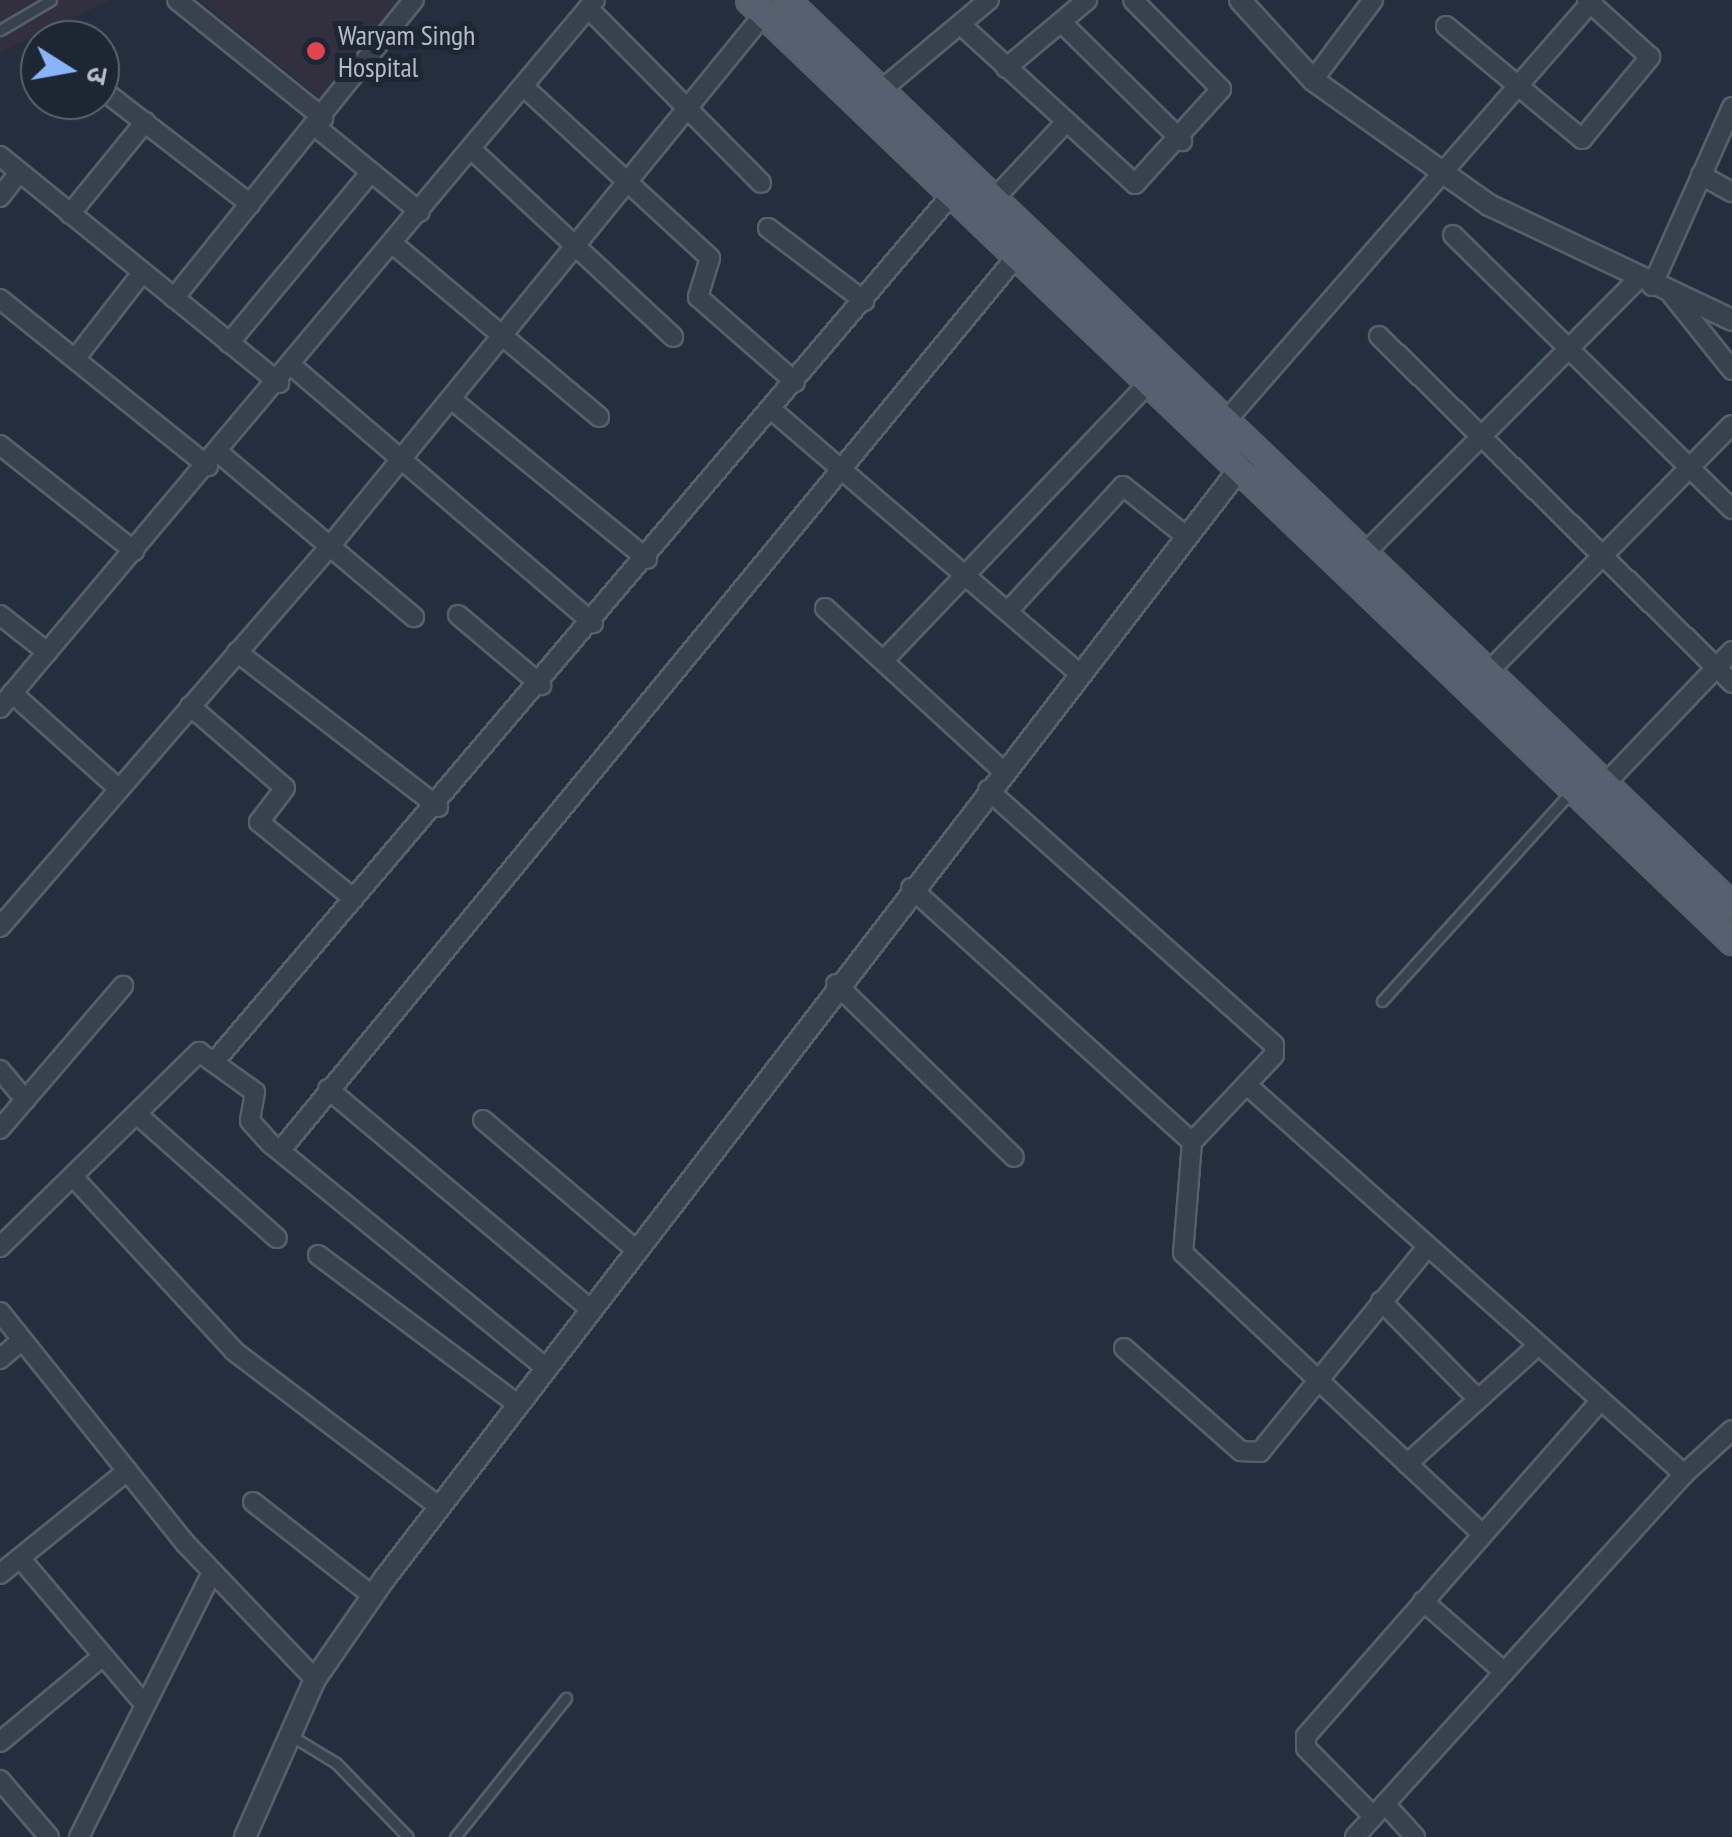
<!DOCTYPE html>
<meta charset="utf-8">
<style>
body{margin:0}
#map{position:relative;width:1732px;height:1837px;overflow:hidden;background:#242f3e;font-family:"PT Sans Narrow","Noto Sans Devanagari",sans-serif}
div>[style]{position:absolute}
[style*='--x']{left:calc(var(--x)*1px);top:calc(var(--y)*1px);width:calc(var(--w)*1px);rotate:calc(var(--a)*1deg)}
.medical>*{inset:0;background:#32303f}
.roads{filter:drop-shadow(2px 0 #565f6c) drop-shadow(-2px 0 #565f6c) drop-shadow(0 2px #565f6c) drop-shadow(0 -2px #565f6c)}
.service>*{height:9px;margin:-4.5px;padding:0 4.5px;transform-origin:4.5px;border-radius:4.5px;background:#38414e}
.minor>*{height:18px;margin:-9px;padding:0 9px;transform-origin:9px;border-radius:9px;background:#38414e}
.tertiary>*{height:20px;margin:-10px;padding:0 10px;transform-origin:10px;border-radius:10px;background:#38414e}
.primary>*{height:25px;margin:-12.5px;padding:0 12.5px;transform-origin:12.5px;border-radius:12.5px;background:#56606e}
.dots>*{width:28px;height:28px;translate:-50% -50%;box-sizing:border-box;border:5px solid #1d2633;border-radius:50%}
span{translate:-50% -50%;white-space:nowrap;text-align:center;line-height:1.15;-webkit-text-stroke:10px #1d2633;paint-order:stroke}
.poi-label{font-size:28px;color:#b4bcc9}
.left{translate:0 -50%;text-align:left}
.north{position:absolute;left:20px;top:20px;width:100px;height:100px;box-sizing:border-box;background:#1d2633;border:2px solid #59626f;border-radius:50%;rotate:101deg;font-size:28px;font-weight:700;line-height:40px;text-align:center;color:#b4bcc9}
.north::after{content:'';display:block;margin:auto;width:35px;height:45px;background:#8ab4f8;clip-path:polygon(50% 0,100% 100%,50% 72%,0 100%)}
</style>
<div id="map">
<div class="medical">
<i style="clip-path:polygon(0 0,111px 0,0 52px)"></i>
<i style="clip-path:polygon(199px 0,415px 0,324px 102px)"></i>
</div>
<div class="roads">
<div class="service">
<i style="--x:0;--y:30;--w:59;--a:-30.5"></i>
<i style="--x:1382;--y:1001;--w:283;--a:-47.9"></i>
<i style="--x:290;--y:1735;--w:54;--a:31.3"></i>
<i style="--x:336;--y:1763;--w:103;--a:45.8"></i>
<i style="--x:455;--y:1837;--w:178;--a:-51.4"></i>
</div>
<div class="minor">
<i style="--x:177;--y:0;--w:188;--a:38.9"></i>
<i style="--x:588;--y:8;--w:246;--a:45.3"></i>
<i style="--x:1061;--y:22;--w:170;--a:44.5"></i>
<i style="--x:960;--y:24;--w:237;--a:42.4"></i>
<i style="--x:1135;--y:184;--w:128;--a:-47.8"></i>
<i style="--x:1221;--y:89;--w:125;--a:-134.7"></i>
<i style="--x:1446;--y:26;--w:177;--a:39.7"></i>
<i style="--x:1582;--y:139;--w:107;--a:-50.3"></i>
<i style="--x:1650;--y:57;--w:85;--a:-137.9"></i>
<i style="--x:1006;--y:68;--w:106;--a:-40"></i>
<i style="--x:1313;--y:80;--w:100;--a:-53.1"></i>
<i style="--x:523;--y:86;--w:254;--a:42.6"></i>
<i style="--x:710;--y:258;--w:41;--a:107.1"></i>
<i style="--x:698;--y:297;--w:129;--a:41.2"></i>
<i style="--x:100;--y:88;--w:190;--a:37.7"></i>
<i style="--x:880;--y:91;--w:142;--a:-39.9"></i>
<i style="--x:316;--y:127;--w:134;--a:39.3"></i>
<i style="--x:471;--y:149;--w:276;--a:42.9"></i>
<i style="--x:0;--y:156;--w:360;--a:39.1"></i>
<i style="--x:1701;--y:175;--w:35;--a:29"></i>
<i style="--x:0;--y:197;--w:31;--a:-52"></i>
<i style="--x:993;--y:200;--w:105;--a:-46.9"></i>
<i style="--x:70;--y:214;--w:119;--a:-50.8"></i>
<i style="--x:768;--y:228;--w:121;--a:37.2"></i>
<i style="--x:1453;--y:235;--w:391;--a:44.5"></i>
<i style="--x:393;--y:244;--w:269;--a:40"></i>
<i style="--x:1652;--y:286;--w:196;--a:-65.9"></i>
<i style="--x:1672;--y:295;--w:96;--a:51.3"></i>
<i style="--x:174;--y:298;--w:383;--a:-51.2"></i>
<i style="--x:0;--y:299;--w:267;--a:38.8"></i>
<i style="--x:1379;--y:336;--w:495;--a:44.5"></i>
<i style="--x:229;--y:343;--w:222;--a:-50.3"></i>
<i style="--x:75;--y:359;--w:109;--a:-52.1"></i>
<i style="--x:292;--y:366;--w:396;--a:40.5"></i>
<i style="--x:451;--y:399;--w:253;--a:39.2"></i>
<i style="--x:772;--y:410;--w:406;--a:40.6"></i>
<i style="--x:1225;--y:422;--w:560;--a:-48.91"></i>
<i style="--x:0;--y:445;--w:171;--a:38.3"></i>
<i style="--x:219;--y:453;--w:255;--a:40.1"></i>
<i style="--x:1364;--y:554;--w:387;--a:-45.1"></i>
<i style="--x:825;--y:608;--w:241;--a:42.5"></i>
<i style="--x:1009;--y:610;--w:168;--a:-47.4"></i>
<i style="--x:1123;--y:486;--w:82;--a:38.6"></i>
<i style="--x:0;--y:615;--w:60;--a:38.2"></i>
<i style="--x:458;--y:615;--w:109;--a:40.1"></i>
<i style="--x:237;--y:652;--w:254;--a:37.6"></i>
<i style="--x:885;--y:659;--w:382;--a:-46.3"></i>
<i style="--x:1488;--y:672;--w:347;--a:-45.4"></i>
<i style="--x:12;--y:693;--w:142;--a:41.9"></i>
<i style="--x:190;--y:706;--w:125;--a:40.8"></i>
<i style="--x:285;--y:788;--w:43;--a:127.4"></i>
<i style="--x:259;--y:822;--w:122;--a:39"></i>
<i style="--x:0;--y:708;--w:925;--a:-49.96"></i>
<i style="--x:1605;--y:784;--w:184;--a:-46.3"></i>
<i style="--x:988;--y:790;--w:383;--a:41.7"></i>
<i style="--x:1274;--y:1045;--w:10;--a:90"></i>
<i style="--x:1274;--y:1055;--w:120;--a:133.3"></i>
<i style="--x:1192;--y:1142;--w:111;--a:94.6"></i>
<i style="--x:1183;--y:1253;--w:410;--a:43.2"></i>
<i style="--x:911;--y:888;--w:379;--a:42.1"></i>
<i style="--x:0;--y:927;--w:505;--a:-49.09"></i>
<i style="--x:331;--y:545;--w:685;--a:-50.8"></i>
<i style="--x:836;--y:984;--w:248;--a:44.2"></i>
<i style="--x:216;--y:1060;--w:1137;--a:-49.64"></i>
<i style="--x:0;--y:1070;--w:39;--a:50"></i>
<i style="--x:1248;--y:1086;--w:584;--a:41.67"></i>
<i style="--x:1684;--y:1474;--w:490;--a:132.2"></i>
<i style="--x:328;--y:1089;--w:339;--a:40"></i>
<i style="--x:139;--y:1116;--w:184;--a:41.5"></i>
<i style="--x:483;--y:1120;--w:198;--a:40.3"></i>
<i style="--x:0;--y:1129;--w:189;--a:-49.3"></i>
<i style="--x:280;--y:1151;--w:1158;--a:-50.54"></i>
<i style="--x:75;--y:1179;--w:234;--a:47.2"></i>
<i style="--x:234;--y:1351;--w:256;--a:37.2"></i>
<i style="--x:0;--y:1247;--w:279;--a:-44.4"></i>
<i style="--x:199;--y:1052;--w:69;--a:35.5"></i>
<i style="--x:255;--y:1092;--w:29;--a:100"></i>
<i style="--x:250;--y:1121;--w:30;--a:48"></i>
<i style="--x:270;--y:1143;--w:351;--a:39.2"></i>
<i style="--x:318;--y:1255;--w:247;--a:36.8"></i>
<i style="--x:1381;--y:1301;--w:138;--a:45.3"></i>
<i style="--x:0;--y:1312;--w:296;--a:51.3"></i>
<i style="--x:185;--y:1543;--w:188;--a:46.3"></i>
<i style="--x:1124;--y:1348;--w:156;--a:41.4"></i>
<i style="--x:1241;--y:1451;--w:19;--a:3"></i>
<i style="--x:1260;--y:1452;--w:261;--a:-50.8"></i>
<i style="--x:0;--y:1359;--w:28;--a:-41"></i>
<i style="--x:1407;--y:1464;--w:173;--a:-42.2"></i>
<i style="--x:1684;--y:1474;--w:65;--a:-42.5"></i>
<i style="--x:253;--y:1502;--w:152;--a:38.1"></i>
<i style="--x:20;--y:1558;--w:193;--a:49.6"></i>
<i style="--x:0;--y:1574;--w:164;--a:-39"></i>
<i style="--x:1423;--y:1601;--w:108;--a:41.2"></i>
<i style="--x:0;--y:1742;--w:134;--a:-39.9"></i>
<i style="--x:0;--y:1780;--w:75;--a:49.3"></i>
<i style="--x:1385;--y:1804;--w:45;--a:47.7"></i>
<i style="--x:1373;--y:1816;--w:95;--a:-134.6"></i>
<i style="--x:1306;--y:1748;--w:12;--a:-90"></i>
<i style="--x:1306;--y:1736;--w:444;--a:-48.7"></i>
<i style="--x:79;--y:1837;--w:297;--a:-63.3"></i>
</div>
<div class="tertiary">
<i style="--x:1240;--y:0;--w:108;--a:47.6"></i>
<i style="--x:1313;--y:80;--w:216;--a:35.4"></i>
<i style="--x:1489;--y:205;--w:269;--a:25.3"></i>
<i style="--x:245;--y:1837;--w:173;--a:-66.1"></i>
<i style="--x:315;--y:1679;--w:123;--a:-55.3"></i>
<i style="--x:385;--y:1578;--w:1413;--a:-52.39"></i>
</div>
<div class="primary">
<i style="--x:749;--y:0;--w:1361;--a:43.75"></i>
<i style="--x:786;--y:0;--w:1310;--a:43.76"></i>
</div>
</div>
<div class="dots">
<i style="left:316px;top:51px;background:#e0444e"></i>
</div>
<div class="poi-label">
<span class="left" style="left:338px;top:51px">Waryam Singh<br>Hospital</span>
</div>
<div class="north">उ</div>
</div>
